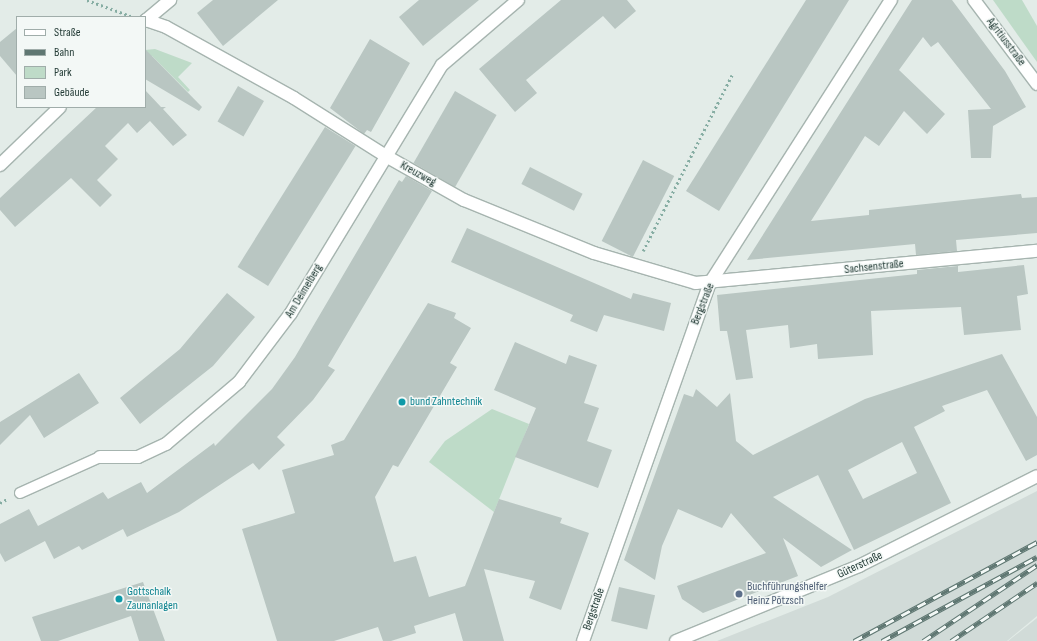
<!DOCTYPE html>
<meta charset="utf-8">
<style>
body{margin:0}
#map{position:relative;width:1037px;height:641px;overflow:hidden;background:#e3ece8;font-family:"Sofia Sans Condensed",sans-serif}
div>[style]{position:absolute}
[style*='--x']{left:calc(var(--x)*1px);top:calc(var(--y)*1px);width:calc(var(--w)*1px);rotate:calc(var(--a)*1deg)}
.built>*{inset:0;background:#d1dbd8}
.green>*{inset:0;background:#bedbc8}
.building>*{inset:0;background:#b9c6c2;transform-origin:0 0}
.path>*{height:2.5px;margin-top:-1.25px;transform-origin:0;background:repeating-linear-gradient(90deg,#86ada3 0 2px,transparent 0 5px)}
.roads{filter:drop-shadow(1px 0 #a6b4af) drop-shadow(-1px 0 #a6b4af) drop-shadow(0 1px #a6b4af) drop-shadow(0 -1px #a6b4af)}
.service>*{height:10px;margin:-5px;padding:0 5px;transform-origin:5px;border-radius:5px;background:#fff}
.minor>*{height:12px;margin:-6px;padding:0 6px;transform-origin:6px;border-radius:6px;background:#fff}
.rail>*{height:4.5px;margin-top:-2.25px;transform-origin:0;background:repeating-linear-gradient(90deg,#f3f8f6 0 9px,#5f7772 0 18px);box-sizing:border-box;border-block:1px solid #5f7772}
.dots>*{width:11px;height:11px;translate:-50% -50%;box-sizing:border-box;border:2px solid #f3f8f6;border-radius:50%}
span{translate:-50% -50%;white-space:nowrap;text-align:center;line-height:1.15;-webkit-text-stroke:3px #f3f8f6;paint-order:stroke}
.street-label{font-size:12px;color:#243c37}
.culture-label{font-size:12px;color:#0d838f}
.left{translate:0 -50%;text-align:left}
.service-label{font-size:12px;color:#4e5e75}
.legend{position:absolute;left:16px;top:16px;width:130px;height:92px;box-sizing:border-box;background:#f3f8f6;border:1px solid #a0adaa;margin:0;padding:5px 7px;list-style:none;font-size:12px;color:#243c37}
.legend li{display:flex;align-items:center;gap:8px;height:20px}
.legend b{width:20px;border:1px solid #a0adaa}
</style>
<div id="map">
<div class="built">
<i style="clip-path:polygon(1037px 491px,1037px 616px,1007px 641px,717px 641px,828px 597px)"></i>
<i style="clip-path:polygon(1037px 618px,1037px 641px,1008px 641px)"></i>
</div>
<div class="green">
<i style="clip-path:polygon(993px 0,1022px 0,1037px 26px,1037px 62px)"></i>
<i style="clip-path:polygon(155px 49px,192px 63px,178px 77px,190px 90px,188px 92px,152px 56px,145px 62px,145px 50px)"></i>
<i style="clip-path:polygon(492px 409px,529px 424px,494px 512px,429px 462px,445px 441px)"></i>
</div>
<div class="building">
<i style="clip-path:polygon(213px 0,278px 0,223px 46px,197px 13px)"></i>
<i style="clip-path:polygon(419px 0,479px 0,423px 46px,399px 17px)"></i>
<i style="clip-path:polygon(561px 0,627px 0,636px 11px,615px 29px,603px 16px,526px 80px,537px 93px,515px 112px,479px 69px)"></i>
<i style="clip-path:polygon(806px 0,849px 0,719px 211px,686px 191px)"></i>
<i style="clip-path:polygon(912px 0,952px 0,1005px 71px,1026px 107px,993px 126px,991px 158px,971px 158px,968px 110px,991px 109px,938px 42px,931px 47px,923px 37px,899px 70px,945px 114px,927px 134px,904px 111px,879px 146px,865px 136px,811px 221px,869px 215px,869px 210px,1021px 194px,1022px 198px,1037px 197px,1037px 233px,956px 240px,957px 251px,916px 255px,915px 244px,747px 260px)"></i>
<i style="clip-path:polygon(17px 28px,17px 76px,0 56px,0 42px)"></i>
<i style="clip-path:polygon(370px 39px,410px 63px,371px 132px,367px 130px,364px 134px,330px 108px)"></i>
<i style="clip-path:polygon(145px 49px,202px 107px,199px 111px,145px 79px)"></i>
<i style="left:238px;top:86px;width:30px;height:41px;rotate:30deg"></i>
<i style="clip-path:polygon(145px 90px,161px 107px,166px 107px,163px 109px,187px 135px,173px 146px,150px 121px,137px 133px,128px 123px,105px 146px,118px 159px,97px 180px,112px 195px,100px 207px,71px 178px,15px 227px,0 210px,0 198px,97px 107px,145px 107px)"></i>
<i style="left:455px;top:91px;width:48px;height:83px;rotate:30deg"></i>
<i style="left:325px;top:127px;width:36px;height:165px;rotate:32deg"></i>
<i style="left:643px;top:160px;width:35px;height:91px;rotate:27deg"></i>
<i style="left:530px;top:167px;width:59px;height:19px;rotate:27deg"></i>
<i style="clip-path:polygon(406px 176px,432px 191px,328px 366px,335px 370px,313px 400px,277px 437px,285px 445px,259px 470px,253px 463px,179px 512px,127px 537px,123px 529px,82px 550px,79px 546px,54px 559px,45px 541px,5px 562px,0 553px,0 524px,29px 509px,38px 526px,103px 492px,108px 499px,141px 482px,147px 493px,214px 443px,215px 446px,272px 389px,295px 357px,399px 180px,402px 182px)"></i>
<i style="clip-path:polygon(467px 228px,631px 299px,633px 293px,671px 303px,664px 331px,604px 315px,597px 332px,570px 321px,573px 315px,451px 262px)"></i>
<i style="clip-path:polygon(1024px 265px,1028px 294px,1017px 296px,1021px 330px,964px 335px,961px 307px,871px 311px,873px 355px,818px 359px,817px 344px,790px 348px,788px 325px,746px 330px,753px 378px,736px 380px,727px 331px,720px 331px,717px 295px,917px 274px,917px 270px,958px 266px,958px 272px)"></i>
<i style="clip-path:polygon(227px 293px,255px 317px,213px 366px,140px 424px,120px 398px,180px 349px)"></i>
<i style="clip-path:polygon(428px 303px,456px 313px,454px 318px,471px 328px,450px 363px,457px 367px,398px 467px,393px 465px,375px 497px,394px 562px,416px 556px,429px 597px,465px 586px,499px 499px,562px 518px,560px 523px,589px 533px,561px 610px,529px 598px,535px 581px,484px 569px,504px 641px,463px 641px,455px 613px,414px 626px,416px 633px,391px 641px,383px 641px,378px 627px,334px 641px,277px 641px,242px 529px,295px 513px,282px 470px,334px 455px,331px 445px,344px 440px)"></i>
<i style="clip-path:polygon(515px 342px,566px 364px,569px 355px,597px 365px,584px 403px,599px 408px,587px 441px,612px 450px,598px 488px,515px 457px,536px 408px,494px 390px)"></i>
<i style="clip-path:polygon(evenodd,1002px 354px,1037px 417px,1037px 455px,1026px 461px,987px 390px,942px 406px,945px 411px,914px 427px,951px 503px,854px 550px,818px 475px,773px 497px,852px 550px,821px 567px,783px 538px,798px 576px,703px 613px,682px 599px,677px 586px,766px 553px,731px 513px,722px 528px,678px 509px,662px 546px,655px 580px,624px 560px,684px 394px,693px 397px,696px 389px,717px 407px,730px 393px,736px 441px,753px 455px,865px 399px,1002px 354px,902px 442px,917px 473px,863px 499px,848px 470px,902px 442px)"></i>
<i style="clip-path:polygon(79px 373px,99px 403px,44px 438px,30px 415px,0 445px,0 422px)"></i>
<i style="clip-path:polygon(143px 582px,165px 641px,139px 641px,131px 616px,58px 641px,41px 641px,32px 617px)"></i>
<i style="left:619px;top:587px;width:37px;height:35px;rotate:13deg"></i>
</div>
<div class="path">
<i style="--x:87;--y:0;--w:47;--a:20"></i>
<i style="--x:643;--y:251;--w:197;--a:-63.2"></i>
<i style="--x:0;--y:503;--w:8;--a:-30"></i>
</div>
<div class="roads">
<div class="service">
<i style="--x:20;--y:493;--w:88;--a:-24.2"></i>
</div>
<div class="minor">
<i style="--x:974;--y:0;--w:105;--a:53.1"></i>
<i style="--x:146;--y:20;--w:21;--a:19"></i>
<i style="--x:166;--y:27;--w:146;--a:29"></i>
<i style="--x:294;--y:98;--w:107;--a:32.3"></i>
<i style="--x:384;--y:155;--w:92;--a:29.4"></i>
<i style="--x:464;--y:200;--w:140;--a:22.2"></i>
<i style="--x:594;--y:253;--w:106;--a:16.4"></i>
<i style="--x:696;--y:283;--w:342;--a:-5.4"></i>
<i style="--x:145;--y:21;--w:33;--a:-40"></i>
<i style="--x:0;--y:165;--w:83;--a:-44"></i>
<i style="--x:100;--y:457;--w:38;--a:0"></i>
<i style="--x:138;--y:457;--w:31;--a:-25"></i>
<i style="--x:166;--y:444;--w:96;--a:-40.3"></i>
<i style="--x:239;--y:382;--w:86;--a:-53"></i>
<i style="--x:291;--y:313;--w:290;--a:-58.7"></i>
<i style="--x:442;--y:65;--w:100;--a:-40.5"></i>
<i style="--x:583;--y:641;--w:380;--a:-70.5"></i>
<i style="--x:710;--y:283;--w:336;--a:-57.4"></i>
<i style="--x:676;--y:641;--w:198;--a:-22.3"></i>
<i style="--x:859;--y:566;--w:199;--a:-26.8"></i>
</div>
</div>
<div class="rail">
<i style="--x:854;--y:641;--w:208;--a:-28.4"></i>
<i style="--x:882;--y:641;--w:176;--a:-28.5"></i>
<i style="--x:923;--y:641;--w:137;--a:-33.7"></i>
<i style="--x:951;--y:641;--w:104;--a:-34"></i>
</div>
<div class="dots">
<i style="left:402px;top:402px;background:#0f9aa8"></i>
<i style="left:739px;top:594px;background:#5c6f8a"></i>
<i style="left:119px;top:599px;background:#0f9aa8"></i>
</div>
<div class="street-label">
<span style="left:1006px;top:42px;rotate:53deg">Agritiusstraße</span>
<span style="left:418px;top:174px;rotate:29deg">Kreuzweg</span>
<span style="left:874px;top:267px;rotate:-6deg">Sachsenstraße</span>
<span style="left:304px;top:291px;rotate:-59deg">Am Deimelberg</span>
<span style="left:703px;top:304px;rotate:-68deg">Bergstraße</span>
<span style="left:860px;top:565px;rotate:-25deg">Güterstraße</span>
<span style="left:594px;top:609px;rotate:-71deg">Bergstraße</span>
</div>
<div class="culture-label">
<span class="left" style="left:410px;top:402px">bund Zahntechnik</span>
<span class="left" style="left:127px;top:599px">Gottschalk<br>Zaunanlagen</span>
</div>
<div class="service-label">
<span class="left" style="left:747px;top:594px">Buchführungshelfer<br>Heinz Pötzsch</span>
</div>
<ul class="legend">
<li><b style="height:5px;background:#fff"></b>Straße</li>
<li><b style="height:5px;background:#5f7772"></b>Bahn</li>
<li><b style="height:11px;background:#bedbc8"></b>Park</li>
<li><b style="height:11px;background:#b9c6c2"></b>Gebäude</li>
</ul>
</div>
